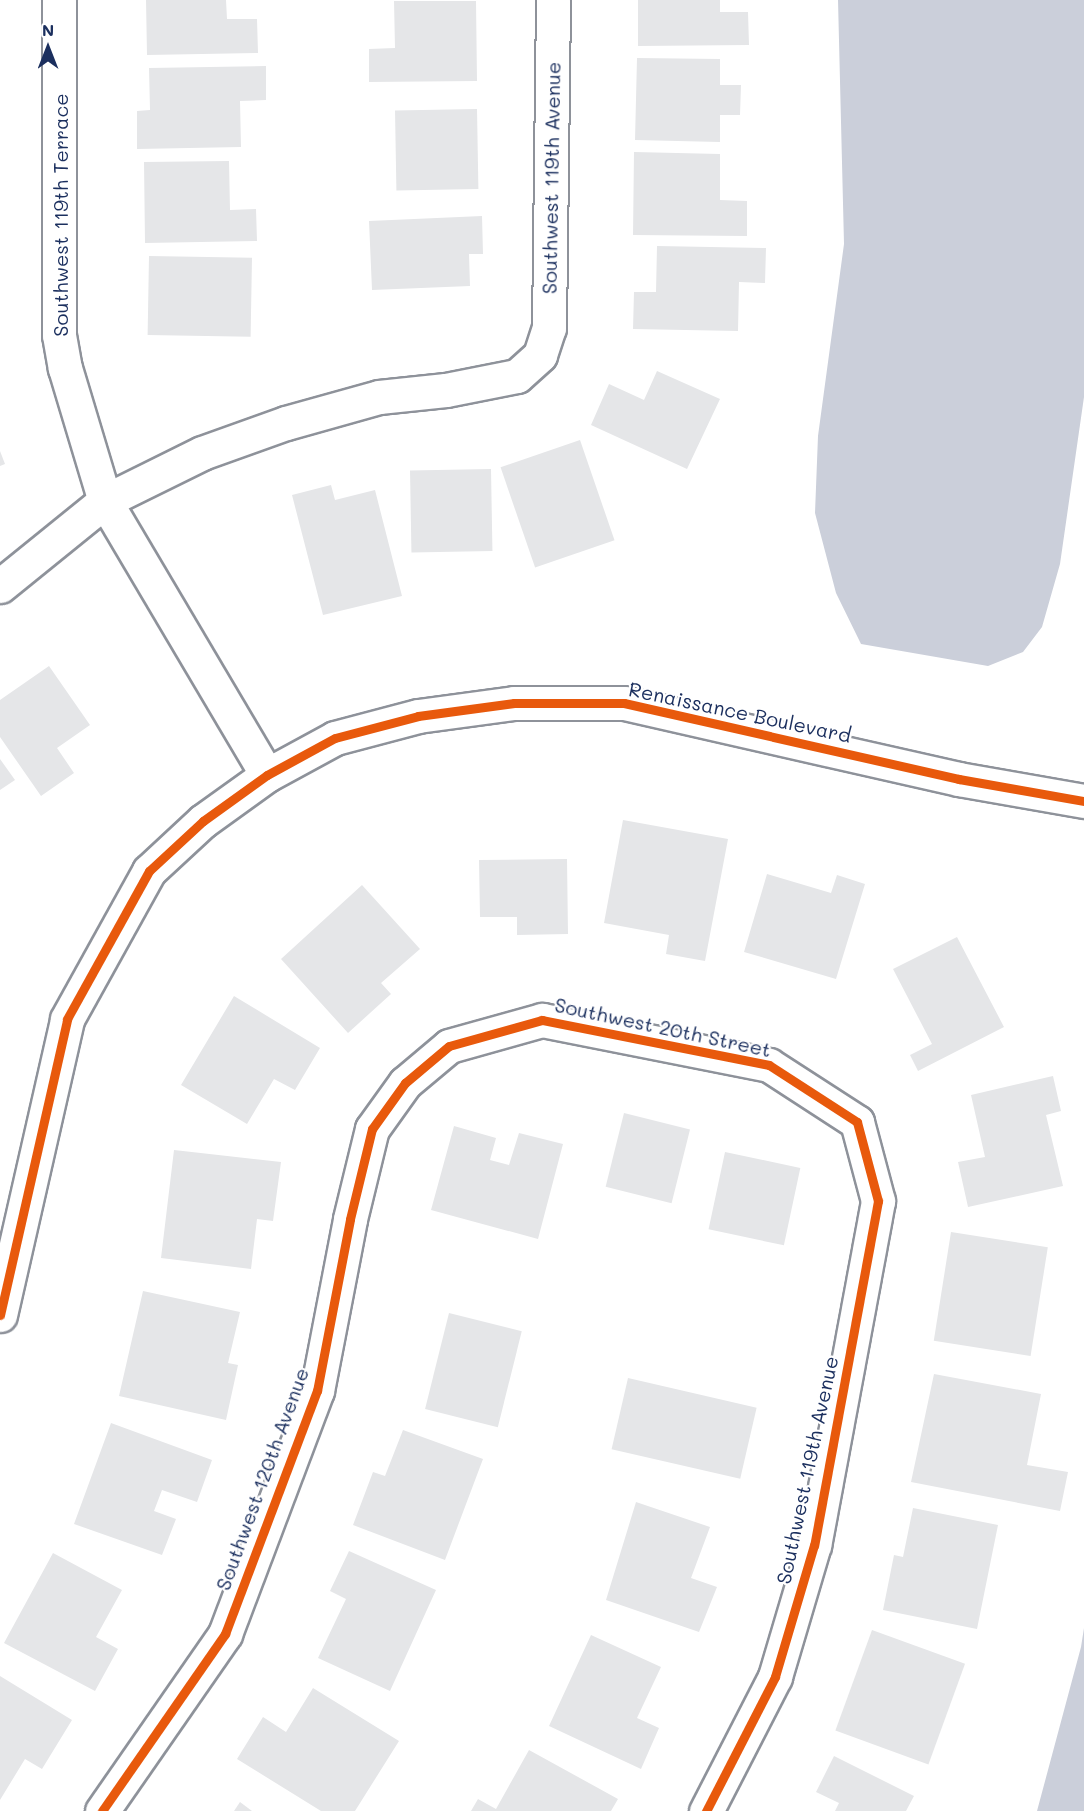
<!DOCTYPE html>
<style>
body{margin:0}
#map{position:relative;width:1084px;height:1811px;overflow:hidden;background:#fff;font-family:Mali,sans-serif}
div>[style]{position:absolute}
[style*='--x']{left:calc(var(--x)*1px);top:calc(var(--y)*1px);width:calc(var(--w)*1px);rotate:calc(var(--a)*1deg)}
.water>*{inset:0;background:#cbcfda}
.building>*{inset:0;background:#e5e6e8;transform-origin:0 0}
.roads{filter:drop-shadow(2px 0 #8e929a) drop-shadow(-2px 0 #8e929a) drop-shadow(0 2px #8e929a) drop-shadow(0 -2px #8e929a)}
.minor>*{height:33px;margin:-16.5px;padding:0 16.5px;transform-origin:16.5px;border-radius:16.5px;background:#fff}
.cycleway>*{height:9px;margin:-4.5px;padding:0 4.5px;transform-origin:4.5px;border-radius:4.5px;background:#e8590c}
span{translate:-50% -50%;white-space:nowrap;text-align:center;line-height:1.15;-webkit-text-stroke:4.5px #fff;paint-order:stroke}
.street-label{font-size:20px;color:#1b2f5e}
.north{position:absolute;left:18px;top:18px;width:60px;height:60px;-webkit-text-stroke:4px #fff;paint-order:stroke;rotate:0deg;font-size:16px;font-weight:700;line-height:24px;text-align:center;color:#1b2f5e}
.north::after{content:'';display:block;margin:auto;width:21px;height:27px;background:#1b2f5e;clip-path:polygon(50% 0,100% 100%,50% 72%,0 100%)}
</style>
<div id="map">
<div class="water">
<i style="clip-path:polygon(838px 0,1084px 0,1084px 397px,1060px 564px,1042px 627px,1023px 652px,988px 666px,861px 644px,836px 593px,815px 513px,818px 436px,844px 244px)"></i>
<i style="clip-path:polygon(1084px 1628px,1084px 1811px,1037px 1811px,1081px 1647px)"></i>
</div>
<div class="building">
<i style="clip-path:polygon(146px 0,226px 0,227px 19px,257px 19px,258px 53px,147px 55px)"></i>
<i style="clip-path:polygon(638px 0,720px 0,720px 12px,748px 12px,749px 45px,638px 46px)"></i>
<i style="clip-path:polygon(394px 1px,476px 1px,477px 81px,369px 82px,369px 49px,395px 48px)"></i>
<i style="clip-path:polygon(637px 58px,720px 59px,720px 85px,741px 85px,740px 115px,720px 115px,720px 142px,635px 140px)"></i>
<i style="clip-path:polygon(266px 66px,266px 100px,240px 101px,241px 147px,137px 149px,137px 111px,150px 110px,149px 68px)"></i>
<i style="left:477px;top:109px;width:80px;height:82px;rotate:89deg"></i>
<i style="clip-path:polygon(634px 152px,720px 154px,720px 200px,747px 201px,747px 236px,633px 235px)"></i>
<i style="clip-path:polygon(229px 161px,230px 210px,256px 209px,257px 241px,145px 243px,144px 162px)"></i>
<i style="clip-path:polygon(482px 216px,483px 254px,469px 254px,470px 286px,372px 290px,369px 221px)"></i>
<i style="clip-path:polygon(657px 246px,766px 248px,765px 283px,739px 282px,738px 331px,633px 329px,634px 292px,656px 292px)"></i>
<i style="left:149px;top:256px;width:103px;height:79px;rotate:1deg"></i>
<i style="clip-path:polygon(657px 371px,720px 399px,687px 469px,591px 425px,609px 384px,644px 400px)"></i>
<i style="left:580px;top:440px;width:106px;height:84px;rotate:71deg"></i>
<i style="clip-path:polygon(0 451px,5px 464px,0 466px)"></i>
<i style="left:491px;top:469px;width:82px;height:81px;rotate:89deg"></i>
<i style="clip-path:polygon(331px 485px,335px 500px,375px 490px,402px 596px,323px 615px,292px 495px)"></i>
<i style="clip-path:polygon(49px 666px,90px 725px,57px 748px,74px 773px,41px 796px,0 737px,0 700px)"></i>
<i style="clip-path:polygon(0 759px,15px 780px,0 790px)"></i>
<i style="clip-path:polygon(623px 820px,728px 839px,705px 961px,666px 954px,669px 935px,604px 923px)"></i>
<i style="clip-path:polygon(567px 859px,568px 934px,517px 935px,517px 917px,480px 917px,479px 860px)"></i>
<i style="clip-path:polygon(767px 874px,831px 893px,837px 875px,865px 884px,836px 979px,744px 952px)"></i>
<i style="clip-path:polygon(362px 885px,420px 949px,381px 983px,391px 994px,348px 1033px,281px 959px)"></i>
<i style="clip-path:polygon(957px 937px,1004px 1027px,918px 1071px,910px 1055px,932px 1044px,893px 969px)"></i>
<i style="clip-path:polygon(234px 996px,320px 1048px,295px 1090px,274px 1079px,247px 1124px,181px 1085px)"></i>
<i style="clip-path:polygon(1053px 1076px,1061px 1111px,1046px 1115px,1063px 1186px,968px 1207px,958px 1162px,985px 1157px,971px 1095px)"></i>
<i style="left:624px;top:1113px;width:68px;height:76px;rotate:14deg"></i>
<i style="clip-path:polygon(454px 1126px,496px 1138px,490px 1160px,509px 1165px,519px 1133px,563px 1144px,538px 1239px,431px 1210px)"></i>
<i style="clip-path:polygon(174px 1150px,281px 1162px,273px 1221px,257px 1219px,251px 1269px,161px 1258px)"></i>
<i style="left:725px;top:1152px;width:77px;height:79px;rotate:12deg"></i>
<i style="left:951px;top:1232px;width:98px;height:110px;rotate:9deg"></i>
<i style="clip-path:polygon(143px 1291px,240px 1312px,228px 1363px,238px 1365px,226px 1420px,119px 1396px)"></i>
<i style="left:449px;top:1313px;width:75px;height:99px;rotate:14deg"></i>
<i style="clip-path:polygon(934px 1374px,1041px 1394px,1027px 1465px,1068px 1472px,1060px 1511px,911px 1482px)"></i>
<i style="left:628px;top:1378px;width:132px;height:73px;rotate:13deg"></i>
<i style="clip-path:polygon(111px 1423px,212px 1460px,197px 1502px,162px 1490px,154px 1511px,176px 1519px,162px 1555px,74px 1524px)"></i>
<i style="clip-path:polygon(403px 1430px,483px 1459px,445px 1560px,353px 1525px,373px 1472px,385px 1476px)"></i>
<i style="clip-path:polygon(636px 1502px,710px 1527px,691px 1578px,717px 1587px,699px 1632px,606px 1600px)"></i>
<i style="clip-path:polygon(913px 1508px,998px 1525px,977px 1629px,883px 1610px,894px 1555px,903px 1557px)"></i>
<i style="clip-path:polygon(349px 1551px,436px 1590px,390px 1691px,318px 1658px,346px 1599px,330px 1591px)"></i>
<i style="clip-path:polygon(53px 1553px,122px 1590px,96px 1637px,118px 1649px,95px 1691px,4px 1643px)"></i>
<i style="left:872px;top:1630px;width:99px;height:107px;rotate:20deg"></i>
<i style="clip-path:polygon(591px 1635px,661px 1667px,637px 1718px,659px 1728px,641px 1769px,549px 1726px)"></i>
<i style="clip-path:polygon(0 1676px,72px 1720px,42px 1769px,25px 1759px,0 1800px)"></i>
<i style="clip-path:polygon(313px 1688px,399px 1741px,355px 1811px,321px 1811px,237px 1759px,263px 1717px,286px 1732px)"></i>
<i style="clip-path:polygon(529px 1750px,618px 1799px,611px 1811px,471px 1811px,478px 1799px,496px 1809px)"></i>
<i style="clip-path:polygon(834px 1756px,914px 1796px,906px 1811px,835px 1811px,839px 1803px,816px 1792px)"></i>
<i style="clip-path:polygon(240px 1802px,252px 1811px,234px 1811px)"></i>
</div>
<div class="roads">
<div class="minor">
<i style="--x:59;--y:0;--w:335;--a:90"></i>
<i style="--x:59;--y:335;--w:34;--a:80"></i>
<i style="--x:65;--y:368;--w:139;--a:73.3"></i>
<i style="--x:105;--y:501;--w:318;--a:59.4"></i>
<i style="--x:0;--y:586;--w:135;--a:-39"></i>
<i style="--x:105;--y:501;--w:108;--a:-26.3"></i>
<i style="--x:202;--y:453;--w:89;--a:-19.7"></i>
<i style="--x:286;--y:423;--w:97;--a:-15.6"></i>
<i style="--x:379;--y:397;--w:67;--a:-6"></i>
<i style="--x:446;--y:390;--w:72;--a:-11.2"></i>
<i style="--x:517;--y:376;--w:31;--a:-42"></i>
<i style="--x:540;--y:355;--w:28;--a:-72"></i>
<i style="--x:549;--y:328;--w:328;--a:-89.3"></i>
<i style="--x:0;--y:1315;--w:303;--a:-77.2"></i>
<i style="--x:67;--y:1019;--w:169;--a:-61"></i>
<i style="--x:149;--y:871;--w:74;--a:-42.8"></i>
<i style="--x:203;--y:821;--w:79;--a:-35.7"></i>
<i style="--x:267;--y:775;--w:77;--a:-28.6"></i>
<i style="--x:335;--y:738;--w:86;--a:-14.8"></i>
<i style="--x:418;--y:716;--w:97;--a:-7.7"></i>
<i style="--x:514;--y:703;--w:110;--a:0"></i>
<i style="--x:624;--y:703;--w:344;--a:12.8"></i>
<i style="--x:959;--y:779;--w:127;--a:10"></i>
<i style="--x:102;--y:1811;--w:216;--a:-55.2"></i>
<i style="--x:225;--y:1634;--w:260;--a:-69.3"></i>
<i style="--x:317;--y:1391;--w:175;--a:-79.1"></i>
<i style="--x:350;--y:1219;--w:93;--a:-76.3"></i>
<i style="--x:372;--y:1129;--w:57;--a:-54.3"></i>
<i style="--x:405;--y:1083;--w:57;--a:-40.1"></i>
<i style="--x:449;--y:1046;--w:97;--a:-15.6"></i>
<i style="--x:542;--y:1020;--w:231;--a:11.2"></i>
<i style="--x:769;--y:1065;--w:105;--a:32.9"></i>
<i style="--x:857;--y:1122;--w:82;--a:75.1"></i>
<i style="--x:878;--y:1201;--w:350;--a:100.5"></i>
<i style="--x:814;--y:1545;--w:138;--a:106.5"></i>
<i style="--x:775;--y:1677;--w:151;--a:117.2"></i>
</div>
</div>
<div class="cycleway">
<i style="--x:0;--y:1315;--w:303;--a:-77.2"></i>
<i style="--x:67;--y:1019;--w:169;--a:-61"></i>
<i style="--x:149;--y:871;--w:74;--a:-42.8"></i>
<i style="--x:203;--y:821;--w:79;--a:-35.7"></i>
<i style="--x:267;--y:775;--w:77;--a:-28.6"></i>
<i style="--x:335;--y:738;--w:86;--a:-14.8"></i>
<i style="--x:418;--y:716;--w:97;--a:-7.7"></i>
<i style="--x:514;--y:703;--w:110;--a:0"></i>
<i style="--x:624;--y:703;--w:344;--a:12.8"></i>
<i style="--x:959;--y:779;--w:127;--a:10"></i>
<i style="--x:102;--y:1811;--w:216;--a:-55.2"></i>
<i style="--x:225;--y:1634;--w:260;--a:-69.3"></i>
<i style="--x:317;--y:1391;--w:175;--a:-79.1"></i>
<i style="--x:350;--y:1219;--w:93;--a:-76.3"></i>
<i style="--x:372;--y:1129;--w:57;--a:-54.3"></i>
<i style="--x:405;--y:1083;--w:57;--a:-40.1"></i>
<i style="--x:449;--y:1046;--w:97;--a:-15.6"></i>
<i style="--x:542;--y:1020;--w:231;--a:11.2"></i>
<i style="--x:769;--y:1065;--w:105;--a:32.9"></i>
<i style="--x:857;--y:1122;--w:82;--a:75.1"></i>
<i style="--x:878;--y:1201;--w:350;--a:100.5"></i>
<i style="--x:814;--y:1545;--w:138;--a:106.5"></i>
<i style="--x:775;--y:1677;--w:151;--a:117.2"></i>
</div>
<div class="street-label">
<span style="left:551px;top:178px;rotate:-89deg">Southwest 119th Avenue</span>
<span style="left:60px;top:215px;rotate:-90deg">Southwest 119th Terrace</span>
<span style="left:740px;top:712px;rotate:12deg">Renaissance Boulevard</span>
<span style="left:663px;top:1027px;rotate:12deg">Southwest 20th Street</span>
<span style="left:807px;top:1470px;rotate:-78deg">Southwest 119th Avenue</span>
<span style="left:262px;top:1479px;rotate:-70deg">Southwest 120th Avenue</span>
</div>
<div class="north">N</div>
</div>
